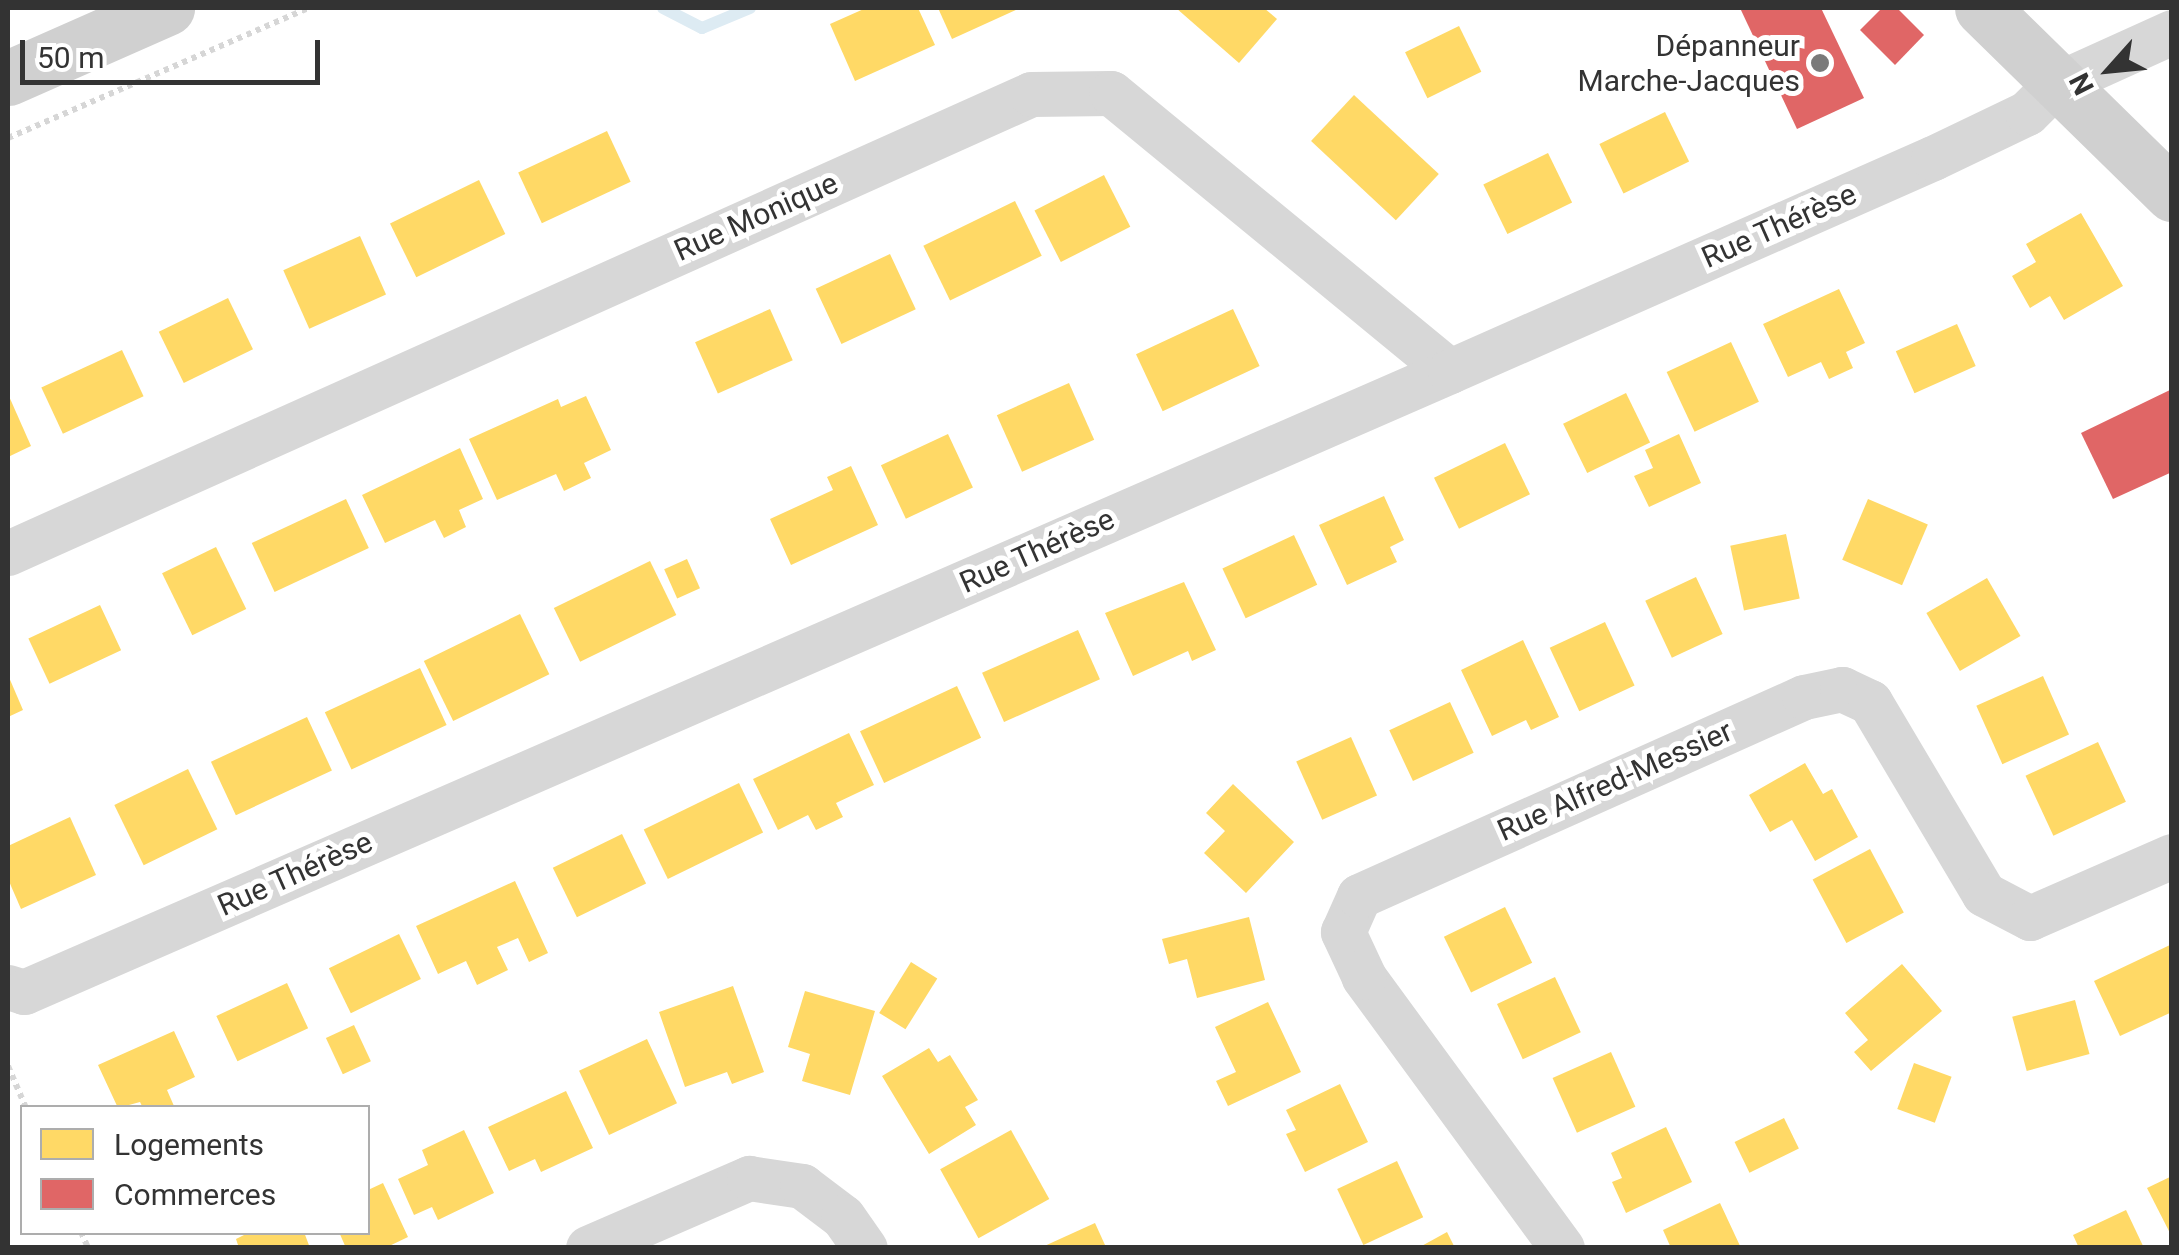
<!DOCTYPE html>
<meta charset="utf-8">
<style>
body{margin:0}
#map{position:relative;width:2179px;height:1255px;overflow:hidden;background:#fff;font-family:Roboto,sans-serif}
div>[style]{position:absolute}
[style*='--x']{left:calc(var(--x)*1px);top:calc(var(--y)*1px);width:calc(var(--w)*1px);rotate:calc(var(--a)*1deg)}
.homes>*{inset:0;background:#ffd966;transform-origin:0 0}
.shops>*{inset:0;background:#e06666}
.stream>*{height:12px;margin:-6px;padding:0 6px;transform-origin:6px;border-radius:6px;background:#ddebf3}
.path>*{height:6px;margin-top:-3px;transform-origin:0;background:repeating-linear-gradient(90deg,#d6d6d6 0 5px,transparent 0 10px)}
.street>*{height:45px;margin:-22.5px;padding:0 22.5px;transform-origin:22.5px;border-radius:22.5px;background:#d7d7d7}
.secondary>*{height:55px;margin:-27.5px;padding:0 27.5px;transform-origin:27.5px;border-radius:27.5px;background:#d0d0d0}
.dots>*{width:28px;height:28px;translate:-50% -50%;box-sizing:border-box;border:5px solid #fff;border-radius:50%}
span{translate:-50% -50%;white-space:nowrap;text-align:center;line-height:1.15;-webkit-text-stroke:10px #fff;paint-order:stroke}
.poi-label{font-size:30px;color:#333}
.right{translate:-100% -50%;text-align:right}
.street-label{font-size:30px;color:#333}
.frame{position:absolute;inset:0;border:10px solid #333;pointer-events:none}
.legend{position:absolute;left:20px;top:1105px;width:350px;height:130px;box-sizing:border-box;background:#fff;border:2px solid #adadad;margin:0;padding:12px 18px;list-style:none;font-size:30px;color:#333}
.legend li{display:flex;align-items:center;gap:20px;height:50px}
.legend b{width:50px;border:2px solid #adadad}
.north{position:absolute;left:2059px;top:20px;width:100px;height:100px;-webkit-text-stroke:8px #fff;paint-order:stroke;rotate:243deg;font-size:28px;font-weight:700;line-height:40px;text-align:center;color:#333}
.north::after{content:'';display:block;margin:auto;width:35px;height:45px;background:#333;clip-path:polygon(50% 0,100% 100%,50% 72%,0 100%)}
.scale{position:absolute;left:20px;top:40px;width:300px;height:45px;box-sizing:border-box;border:5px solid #333;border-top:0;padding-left:12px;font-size:30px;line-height:35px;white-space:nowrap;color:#333;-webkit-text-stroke:8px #fff;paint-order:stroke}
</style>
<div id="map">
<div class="homes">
<i style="clip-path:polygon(866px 8px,918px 8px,935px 45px,855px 81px,830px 24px)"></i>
<i style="clip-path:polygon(938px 8px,1020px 8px,952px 39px)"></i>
<i style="clip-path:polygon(1176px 8px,1264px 8px,1277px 19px,1239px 63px)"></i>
<i style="left:1459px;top:26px;width:51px;height:60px;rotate:64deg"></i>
<i style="left:1354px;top:95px;width:116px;height:63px;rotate:43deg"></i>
<i style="left:1665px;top:112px;width:55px;height:73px;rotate:64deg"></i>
<i style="left:607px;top:131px;width:56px;height:98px;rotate:65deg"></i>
<i style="left:1548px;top:153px;width:55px;height:72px;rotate:64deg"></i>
<i style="left:1104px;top:175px;width:58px;height:78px;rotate:63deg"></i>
<i style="left:479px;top:180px;width:60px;height:99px;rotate:64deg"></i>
<i style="left:1015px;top:201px;width:61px;height:102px;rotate:64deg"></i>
<i style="clip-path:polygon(2081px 213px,2123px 286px,2064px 320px,2050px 296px,2030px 308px,2012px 276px,2036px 262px,2026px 244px)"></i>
<i style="left:360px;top:236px;width:64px;height:84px;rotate:66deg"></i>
<i style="left:890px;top:254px;width:61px;height:82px;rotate:65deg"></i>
<i style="clip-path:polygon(1839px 289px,1865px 343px,1846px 352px,1853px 368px,1829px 379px,1821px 362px,1788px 377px,1763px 324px)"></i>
<i style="left:228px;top:298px;width:57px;height:77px;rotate:64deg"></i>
<i style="left:770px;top:309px;width:56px;height:82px;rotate:66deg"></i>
<i style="left:1233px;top:309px;width:63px;height:107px;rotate:65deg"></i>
<i style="left:1957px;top:324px;width:46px;height:67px;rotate:66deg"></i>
<i style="left:1731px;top:342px;width:66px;height:71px;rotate:65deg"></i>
<i style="left:122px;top:350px;width:51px;height:89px;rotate:65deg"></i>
<i style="left:1069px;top:383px;width:62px;height:79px;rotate:66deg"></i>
<i style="left:1626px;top:393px;width:55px;height:70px;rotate:64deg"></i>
<i style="clip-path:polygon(8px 394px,31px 446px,8px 457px)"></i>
<i style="clip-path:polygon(586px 396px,611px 450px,584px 463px,591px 478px,564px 491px,556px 474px,497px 500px,469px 439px,558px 399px,561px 407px)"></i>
<i style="left:948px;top:434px;width:59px;height:74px;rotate:65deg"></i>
<i style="clip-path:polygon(1679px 434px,1701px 483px,1649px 507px,1634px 476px,1653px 468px,1645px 450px)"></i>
<i style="left:1505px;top:443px;width:57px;height:79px;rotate:64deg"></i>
<i style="clip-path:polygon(460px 448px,483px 499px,459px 510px,466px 527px,444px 538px,435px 520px,385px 543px,362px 495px)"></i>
<i style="clip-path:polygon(851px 466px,878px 525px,791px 565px,770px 519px,833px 490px,827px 477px)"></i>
<i style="clip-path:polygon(1384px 496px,1404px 540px,1390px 547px,1397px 562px,1347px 585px,1319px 525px)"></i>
<i style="left:346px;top:499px;width:54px;height:104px;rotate:65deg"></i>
<i style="left:1868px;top:499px;width:65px;height:66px;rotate:23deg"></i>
<i style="left:1786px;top:534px;width:66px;height:57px;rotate:78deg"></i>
<i style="left:1294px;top:535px;width:55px;height:79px;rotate:65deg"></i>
<i style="left:216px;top:547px;width:69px;height:60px;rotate:64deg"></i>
<i style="left:687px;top:559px;width:32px;height:25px;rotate:66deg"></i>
<i style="left:650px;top:561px;width:60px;height:107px;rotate:64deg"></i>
<i style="left:1696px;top:577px;width:63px;height:56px;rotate:65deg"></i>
<i style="left:1987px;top:578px;width:67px;height:70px;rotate:60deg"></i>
<i style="clip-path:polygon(1184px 582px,1216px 650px,1192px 661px,1188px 651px,1133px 676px,1105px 613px)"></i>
<i style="left:100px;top:605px;width:50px;height:79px;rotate:65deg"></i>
<i style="left:520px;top:614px;width:67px;height:107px;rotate:64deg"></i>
<i style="left:1605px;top:622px;width:70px;height:61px;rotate:65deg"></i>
<i style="left:1078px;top:630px;width:54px;height:105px;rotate:66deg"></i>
<i style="clip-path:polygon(1523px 640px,1559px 717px,1531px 730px,1526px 720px,1492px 736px,1461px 670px)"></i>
<i style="left:420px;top:668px;width:63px;height:105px;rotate:65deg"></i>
<i style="clip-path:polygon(8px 675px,23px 710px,8px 717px)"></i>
<i style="left:2043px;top:676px;width:64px;height:73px;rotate:66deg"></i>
<i style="left:957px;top:686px;width:57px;height:107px;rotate:65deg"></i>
<i style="left:1450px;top:702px;width:56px;height:67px;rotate:65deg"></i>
<i style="left:307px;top:717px;width:59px;height:106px;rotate:65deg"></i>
<i style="clip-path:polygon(849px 733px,874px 785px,836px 803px,843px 817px,816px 830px,808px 815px,778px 830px,753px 779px)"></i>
<i style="left:1351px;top:737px;width:64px;height:60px;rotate:66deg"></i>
<i style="left:2098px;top:742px;width:66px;height:80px;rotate:65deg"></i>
<i style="clip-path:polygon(1805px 763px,1823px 794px,1832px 789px,1858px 837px,1815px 861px,1792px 820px,1770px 832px,1749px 795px)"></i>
<i style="left:188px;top:769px;width:67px;height:82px;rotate:64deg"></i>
<i style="left:739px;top:783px;width:55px;height:106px;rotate:64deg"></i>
<i style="clip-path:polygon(1233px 784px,1294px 842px,1246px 893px,1204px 853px,1225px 831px,1206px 813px)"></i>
<i style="clip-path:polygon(70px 817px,96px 875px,21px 909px,8px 879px,8px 846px)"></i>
<i style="left:622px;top:834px;width:55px;height:77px;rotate:64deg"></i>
<i style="left:1870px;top:849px;width:72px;height:65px;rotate:62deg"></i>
<i style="clip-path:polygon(515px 881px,548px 953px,529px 962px,518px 938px,497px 947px,508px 970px,477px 985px,466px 961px,438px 974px,416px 926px)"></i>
<i style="left:1505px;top:907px;width:62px;height:68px;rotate:64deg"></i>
<i style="clip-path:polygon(1249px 917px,1265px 980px,1197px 998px,1187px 959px,1169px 964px,1162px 939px)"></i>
<i style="left:399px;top:934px;width:50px;height:78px;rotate:64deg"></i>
<i style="clip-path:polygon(2170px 945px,2172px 1012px,2120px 1036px,2094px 981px)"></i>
<i style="left:911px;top:962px;width:31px;height:60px;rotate:32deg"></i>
<i style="clip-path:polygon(1902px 964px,1942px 1011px,1871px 1071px,1854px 1052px,1868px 1040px,1845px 1013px)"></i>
<i style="left:1555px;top:977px;width:61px;height:64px;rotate:65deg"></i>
<i style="left:287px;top:983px;width:50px;height:78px;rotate:65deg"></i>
<i style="clip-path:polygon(733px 986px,764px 1072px,732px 1084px,727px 1072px,685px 1087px,659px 1012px)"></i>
<i style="clip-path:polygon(805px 991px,875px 1011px,850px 1095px,802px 1081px,810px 1054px,788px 1047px)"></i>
<i style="left:2075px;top:1000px;width:56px;height:65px;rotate:75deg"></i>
<i style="clip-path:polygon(1268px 1002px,1301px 1072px,1228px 1106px,1216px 1081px,1236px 1072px,1215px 1027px)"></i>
<i style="left:354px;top:1025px;width:40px;height:31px;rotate:65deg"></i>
<i style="clip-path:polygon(174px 1031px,195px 1077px,167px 1090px,174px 1106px,143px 1108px,140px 1102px,118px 1108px,98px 1065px)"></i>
<i style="left:647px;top:1039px;width:71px;height:75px;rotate:65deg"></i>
<i style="clip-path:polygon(929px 1048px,938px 1062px,950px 1055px,978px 1100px,965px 1107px,976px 1125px,929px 1154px,882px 1076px)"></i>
<i style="left:1611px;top:1052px;width:60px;height:64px;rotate:66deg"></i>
<i style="left:1914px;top:1063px;width:40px;height:49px;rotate:20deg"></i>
<i style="clip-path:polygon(1340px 1084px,1368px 1142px,1305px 1172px,1286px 1134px,1296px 1130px,1286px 1110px)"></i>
<i style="clip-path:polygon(566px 1091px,593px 1148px,541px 1172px,535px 1159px,509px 1171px,488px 1127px)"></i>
<i style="left:1784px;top:1118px;width:34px;height:55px;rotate:64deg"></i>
<i style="clip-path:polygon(1666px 1127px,1692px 1182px,1626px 1213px,1612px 1182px,1622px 1178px,1611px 1153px)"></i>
<i style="clip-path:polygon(464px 1130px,494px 1193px,438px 1220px,432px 1207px,414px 1215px,398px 1179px,428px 1165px,422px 1150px)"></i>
<i style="left:1011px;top:1130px;width:79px;height:81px;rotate:61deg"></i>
<i style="left:1397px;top:1161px;width:62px;height:66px;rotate:65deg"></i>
<i style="clip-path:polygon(2172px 1176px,2172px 1237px,2147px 1188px)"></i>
<i style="clip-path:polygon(383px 1183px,408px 1237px,385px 1248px,346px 1248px,339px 1232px,368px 1232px,368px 1190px)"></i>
<i style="clip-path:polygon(1720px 1203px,1741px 1248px,1671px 1248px,1663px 1230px)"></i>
<i style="clip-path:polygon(2126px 1210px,2144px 1248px,2079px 1248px,2073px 1235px)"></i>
<i style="clip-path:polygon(1095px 1223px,1105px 1245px,1100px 1248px,1040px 1248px)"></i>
<i style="clip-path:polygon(250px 1232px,304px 1232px,310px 1248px,239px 1248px,236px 1239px)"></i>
<i style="clip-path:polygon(1447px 1232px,1455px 1248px,1418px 1248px)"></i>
</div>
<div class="shops">
<i style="clip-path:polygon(1740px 8px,1821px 8px,1864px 98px,1797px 129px)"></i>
<i style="clip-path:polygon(1882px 8px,1897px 8px,1924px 35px,1895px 65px,1860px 30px)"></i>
<i style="clip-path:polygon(2172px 389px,2172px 472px,2113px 499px,2081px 433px)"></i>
</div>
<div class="stream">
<i style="--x:663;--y:8;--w:44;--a:27.1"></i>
<i style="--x:702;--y:28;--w:52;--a:-22.6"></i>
</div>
<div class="path">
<i style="--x:8;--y:138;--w:328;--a:-23.4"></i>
<i style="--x:8;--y:1066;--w:46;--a:66.8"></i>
<i style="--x:81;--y:1232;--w:17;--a:66"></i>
</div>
<div class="street">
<i style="--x:8;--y:553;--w:1121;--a:-24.16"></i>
<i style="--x:1031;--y:94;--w:80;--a:-0.7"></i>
<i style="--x:1111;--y:93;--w:438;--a:39.4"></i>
<i style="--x:8;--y:987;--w:17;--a:17"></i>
<i style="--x:24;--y:992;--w:1555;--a:-23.53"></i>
<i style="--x:1450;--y:371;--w:528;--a:-23.8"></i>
<i style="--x:1933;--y:158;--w:104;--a:-25.6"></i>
<i style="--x:2027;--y:113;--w:40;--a:-45"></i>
<i style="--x:2055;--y:85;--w:128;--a:-24.4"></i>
<i style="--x:588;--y:1248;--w:176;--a:-23.5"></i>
<i style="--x:749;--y:1178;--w:54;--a:8.6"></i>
<i style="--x:802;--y:1186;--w:51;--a:37.1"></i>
<i style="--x:843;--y:1217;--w:38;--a:55"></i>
<i style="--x:1562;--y:1248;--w:336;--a:-126.2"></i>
<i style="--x:1364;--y:977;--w:50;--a:-115"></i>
<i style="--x:1343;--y:932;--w:39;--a:-66"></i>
<i style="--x:1359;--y:896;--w:487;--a:-24.1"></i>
<i style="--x:1804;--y:697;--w:39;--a:-12"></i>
<i style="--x:1842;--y:689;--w:31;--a:25"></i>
<i style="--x:1870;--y:702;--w:223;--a:59.3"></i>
<i style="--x:1984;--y:894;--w:52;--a:27.6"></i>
<i style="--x:2030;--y:918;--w:155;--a:-23.6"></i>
</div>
<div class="secondary">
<i style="--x:1982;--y:8;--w:266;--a:44.4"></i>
<i style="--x:8;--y:78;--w:174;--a:-23.8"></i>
</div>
<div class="dots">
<i style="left:1820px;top:63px;background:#7a7a7a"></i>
</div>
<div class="poi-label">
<span class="right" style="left:1800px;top:63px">Dépanneur<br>Marche-Jacques</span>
</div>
<div class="street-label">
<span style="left:756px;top:217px;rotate:-24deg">Rue Monique</span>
<span style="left:1779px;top:226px;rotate:-24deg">Rue Thérèse</span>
<span style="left:1037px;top:551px;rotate:-24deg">Rue Thérèse</span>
<span style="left:1615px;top:781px;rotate:-24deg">Rue Alfred-Messier</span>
<span style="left:295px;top:874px;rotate:-24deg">Rue Thérèse</span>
</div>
<div class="frame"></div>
<ul class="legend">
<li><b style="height:28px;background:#ffd966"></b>Logements</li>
<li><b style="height:28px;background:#e06666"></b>Commerces</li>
</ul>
<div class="north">N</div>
<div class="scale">50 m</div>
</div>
